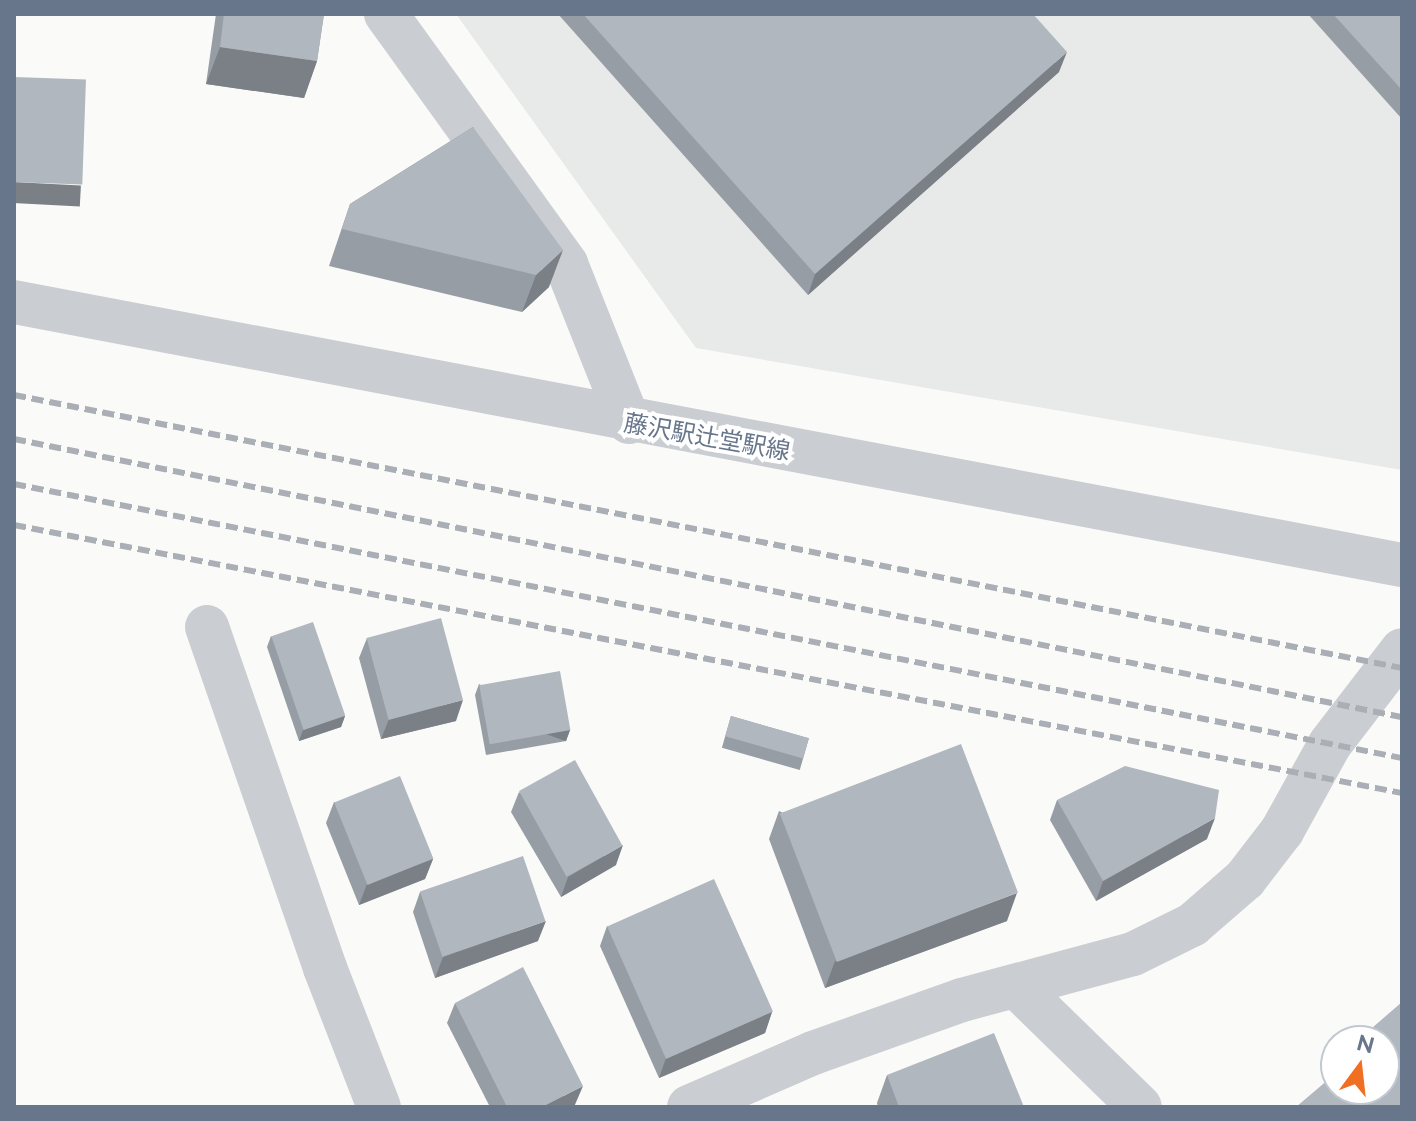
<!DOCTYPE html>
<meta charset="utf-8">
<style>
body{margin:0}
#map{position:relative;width:1416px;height:1121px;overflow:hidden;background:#fafaf8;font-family:Raleway,"Noto Sans JP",sans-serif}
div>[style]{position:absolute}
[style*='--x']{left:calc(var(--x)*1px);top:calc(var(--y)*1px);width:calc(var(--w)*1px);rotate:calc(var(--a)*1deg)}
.built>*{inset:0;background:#e8e9e9}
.minor>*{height:44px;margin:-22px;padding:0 22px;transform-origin:22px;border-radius:22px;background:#cacdd1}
.tertiary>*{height:44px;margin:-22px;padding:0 22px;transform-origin:22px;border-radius:22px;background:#cacdd1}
.rail>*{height:6px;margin-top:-3px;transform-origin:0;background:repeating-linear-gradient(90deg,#aaafb6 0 12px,transparent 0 18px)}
.wall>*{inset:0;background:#979da4;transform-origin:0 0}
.shaded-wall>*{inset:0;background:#7b8086;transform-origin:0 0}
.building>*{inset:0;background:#b0b7bf;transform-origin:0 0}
span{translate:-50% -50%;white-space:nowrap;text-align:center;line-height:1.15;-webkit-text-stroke:8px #fff;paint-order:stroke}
.street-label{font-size:24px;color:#67768b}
.frame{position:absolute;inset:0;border:16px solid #67768b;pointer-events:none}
.north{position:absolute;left:1320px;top:1025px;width:80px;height:80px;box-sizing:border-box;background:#fff;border:2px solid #c2c8d1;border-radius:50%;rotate:15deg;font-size:22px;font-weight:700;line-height:32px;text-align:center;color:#67768b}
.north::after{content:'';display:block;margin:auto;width:28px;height:36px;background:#f06f22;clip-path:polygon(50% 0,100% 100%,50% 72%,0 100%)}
</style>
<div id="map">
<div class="built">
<i style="clip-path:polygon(456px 14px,1402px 14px,1402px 470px,696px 348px)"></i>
</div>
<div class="minor">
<i style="--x:386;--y:14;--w:308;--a:54.2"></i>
<i style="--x:566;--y:264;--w:170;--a:68.3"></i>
<i style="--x:207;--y:627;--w:361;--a:70.9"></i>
<i style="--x:325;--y:968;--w:149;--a:68.8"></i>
<i style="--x:1016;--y:986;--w:173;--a:44.3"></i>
<i style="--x:689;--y:1107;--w:135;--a:-23.5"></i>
<i style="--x:813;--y:1053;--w:158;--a:-19.6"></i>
<i style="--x:962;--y:1000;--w:177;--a:-15.1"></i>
<i style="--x:1133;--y:954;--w:66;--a:-26.2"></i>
<i style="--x:1192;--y:925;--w:70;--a:-41"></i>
<i style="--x:1245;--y:879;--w:61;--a:-52.4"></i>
<i style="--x:1282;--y:831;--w:99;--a:-61.1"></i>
<i style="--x:1330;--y:744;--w:118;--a:-52.5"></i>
</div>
<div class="tertiary">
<i style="--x:14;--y:302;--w:1413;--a:10.73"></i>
</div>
<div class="rail">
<i style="--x:14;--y:395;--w:1415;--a:11.13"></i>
<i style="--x:14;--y:439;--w:1416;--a:11.33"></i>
<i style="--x:14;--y:484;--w:1415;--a:11.17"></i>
<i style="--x:14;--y:525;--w:1414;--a:10.93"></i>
</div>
<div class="wall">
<i style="clip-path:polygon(216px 14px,324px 14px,317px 61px,304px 98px,206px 84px)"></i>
<i style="clip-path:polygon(558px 14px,1033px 14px,1059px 72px,808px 295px)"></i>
<i style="clip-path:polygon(1308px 14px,1402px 14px,1402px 119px)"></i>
<i style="clip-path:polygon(473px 127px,549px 287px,522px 312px,329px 266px,350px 204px)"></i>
<i style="clip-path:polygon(271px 636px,345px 716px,341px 727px,299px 741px,267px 647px)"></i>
<i style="clip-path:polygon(367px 638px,456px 721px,381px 739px,359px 658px)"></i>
<i style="clip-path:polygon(479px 684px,570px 730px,566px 741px,486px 755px,475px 695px)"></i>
<i style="left:731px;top:716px;width:81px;height:33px;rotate:16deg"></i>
<i style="clip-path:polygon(519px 792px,616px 865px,561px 897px,511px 812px)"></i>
<i style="clip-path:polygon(1057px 800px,1207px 839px,1096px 901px,1050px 820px)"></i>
<i style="clip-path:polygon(334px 802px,433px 859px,425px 879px,359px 905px,326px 823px)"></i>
<i style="clip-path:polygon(779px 811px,1007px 921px,825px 988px,769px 839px)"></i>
<i style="clip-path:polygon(420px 892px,538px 941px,435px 978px,413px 912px)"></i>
<i style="clip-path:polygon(607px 926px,772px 1012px,765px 1033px,659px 1078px,600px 946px)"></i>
<i style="clip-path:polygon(455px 1003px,576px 1106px,490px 1107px,447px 1023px)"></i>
<i style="clip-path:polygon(887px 1075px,1024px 1107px,878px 1107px,877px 1103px)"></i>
</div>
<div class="shaded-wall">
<i style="clip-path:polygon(220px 47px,317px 61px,304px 98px,206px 84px)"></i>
<i style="clip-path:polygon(1067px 52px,1059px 72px,808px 295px,815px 274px)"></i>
<i style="left:14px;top:182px;width:67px;height:21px;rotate:3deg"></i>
<i style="clip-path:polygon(563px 250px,549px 287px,522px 312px,536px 275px)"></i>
<i style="clip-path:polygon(463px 700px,456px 721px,381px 739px,389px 719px)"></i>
<i style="clip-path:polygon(345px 716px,341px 727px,299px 741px,303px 730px)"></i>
<i style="left:570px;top:730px;width:12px;height:81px;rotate:110deg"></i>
<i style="clip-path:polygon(1215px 818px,1207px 839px,1096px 901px,1103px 881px)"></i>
<i style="clip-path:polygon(623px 845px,616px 865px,561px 897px,568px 877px)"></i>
<i style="clip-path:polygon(433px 859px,425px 879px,359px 905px,367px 884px)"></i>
<i style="clip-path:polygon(1017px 893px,1007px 921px,825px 988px,835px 961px)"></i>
<i style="clip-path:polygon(546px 921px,538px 941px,435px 978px,443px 957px)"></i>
<i style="clip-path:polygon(772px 1012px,765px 1033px,659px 1078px,666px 1058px)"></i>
<i style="clip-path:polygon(583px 1086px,574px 1107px,542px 1107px)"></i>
</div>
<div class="building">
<i style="clip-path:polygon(224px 14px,324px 14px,317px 61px,220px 47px)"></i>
<i style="clip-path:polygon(583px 14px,1033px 14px,1067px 52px,815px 274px)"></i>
<i style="clip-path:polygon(1333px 14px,1402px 14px,1402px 90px)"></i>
<i style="left:14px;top:77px;width:72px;height:105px;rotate:2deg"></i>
<i style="clip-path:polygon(473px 127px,563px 250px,536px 275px,342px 229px,350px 204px)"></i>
<i style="left:441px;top:618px;width:85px;height:77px;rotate:75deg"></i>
<i style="left:313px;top:622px;width:99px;height:44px;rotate:71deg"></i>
<i style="left:560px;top:671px;width:60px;height:82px;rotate:80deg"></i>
<i style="left:731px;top:716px;width:81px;height:21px;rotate:16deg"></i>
<i style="left:961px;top:744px;width:159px;height:194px;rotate:69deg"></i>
<i style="left:575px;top:760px;width:98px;height:64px;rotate:61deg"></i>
<i style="clip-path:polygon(1125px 766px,1219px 790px,1215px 818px,1103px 881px,1057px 800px)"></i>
<i style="left:400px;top:776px;width:89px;height:71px;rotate:68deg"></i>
<i style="left:523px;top:856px;width:69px;height:109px;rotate:71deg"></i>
<i style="left:714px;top:879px;width:145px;height:117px;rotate:66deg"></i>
<i style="clip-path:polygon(523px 967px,583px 1086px,542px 1107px,507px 1107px,455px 1003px)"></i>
<i style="clip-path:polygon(1402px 1002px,1402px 1107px,1296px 1107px,1336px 1073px,1336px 1089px,1384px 1089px,1384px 1041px,1357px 1041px)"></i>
<i style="clip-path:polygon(994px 1033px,1024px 1107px,899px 1107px,887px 1075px)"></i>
</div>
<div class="street-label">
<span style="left:707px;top:437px;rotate:10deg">藤沢駅辻堂駅線</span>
</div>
<div class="frame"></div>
<div class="north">N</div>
</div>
